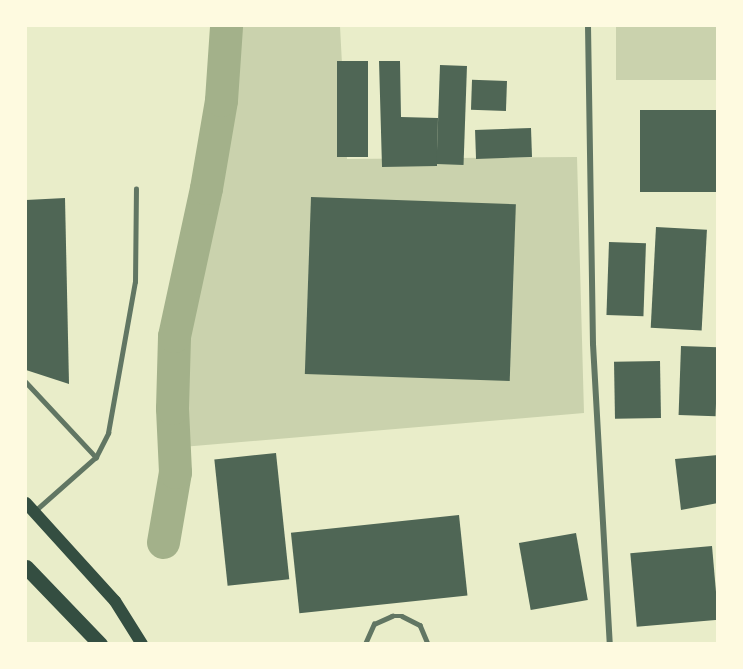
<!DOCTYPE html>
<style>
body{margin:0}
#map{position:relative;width:743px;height:669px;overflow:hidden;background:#e9edc9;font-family:"Roboto Serif",serif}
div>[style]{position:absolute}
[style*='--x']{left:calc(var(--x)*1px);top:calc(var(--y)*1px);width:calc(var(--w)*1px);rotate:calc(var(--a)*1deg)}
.green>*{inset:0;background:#cad2ad;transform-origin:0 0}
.canal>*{height:33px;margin:-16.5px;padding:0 16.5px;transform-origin:16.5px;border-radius:16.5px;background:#a3b18a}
.building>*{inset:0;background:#4f6655;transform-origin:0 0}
.service>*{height:4.5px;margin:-2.25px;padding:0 2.25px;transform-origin:2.25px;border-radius:2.25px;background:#617663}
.minor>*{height:6px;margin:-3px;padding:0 3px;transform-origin:3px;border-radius:3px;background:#617663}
.secondary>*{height:12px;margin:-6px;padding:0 6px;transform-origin:6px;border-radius:6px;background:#344e41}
.primary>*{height:15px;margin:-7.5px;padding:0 7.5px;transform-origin:7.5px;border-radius:7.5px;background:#344e41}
span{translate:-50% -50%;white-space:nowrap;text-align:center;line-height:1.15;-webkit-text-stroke:5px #fefae0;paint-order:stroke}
.frame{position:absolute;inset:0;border:27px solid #fefae0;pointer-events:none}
</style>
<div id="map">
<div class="green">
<i style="clip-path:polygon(233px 26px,340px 26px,347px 159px,577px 157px,584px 413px,182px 447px,180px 352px,221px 147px,234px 40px)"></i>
<i style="left:616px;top:26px;width:101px;height:54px"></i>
</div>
<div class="canal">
<i style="--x:163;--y:542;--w:71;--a:-80.3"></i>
<i style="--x:175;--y:472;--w:64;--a:-92.7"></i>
<i style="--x:172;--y:408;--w:72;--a:-88.4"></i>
<i style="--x:174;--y:336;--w:151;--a:-77.8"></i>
<i style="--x:206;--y:188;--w:89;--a:-80.3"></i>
<i style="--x:221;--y:100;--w:74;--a:-86.1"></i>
</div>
<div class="building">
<i style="left:337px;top:61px;width:31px;height:96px"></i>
<i style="clip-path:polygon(379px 61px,400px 61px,401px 117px,438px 118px,437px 166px,382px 167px)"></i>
<i style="left:440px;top:65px;width:27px;height:99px;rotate:2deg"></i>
<i style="left:507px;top:81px;width:30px;height:35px;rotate:92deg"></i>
<i style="left:718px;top:110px;width:82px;height:78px;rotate:90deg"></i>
<i style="left:531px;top:128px;width:29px;height:56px;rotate:88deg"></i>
<i style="left:311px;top:197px;width:205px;height:177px;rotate:2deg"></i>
<i style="clip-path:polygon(65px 198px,69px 384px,26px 370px,26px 200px)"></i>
<i style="left:656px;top:227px;width:51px;height:101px;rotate:3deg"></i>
<i style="left:609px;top:242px;width:37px;height:73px;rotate:2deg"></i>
<i style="left:681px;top:346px;width:37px;height:69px;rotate:2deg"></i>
<i style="left:660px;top:361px;width:57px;height:46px;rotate:89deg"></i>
<i style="left:276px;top:453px;width:127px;height:62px;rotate:84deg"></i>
<i style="clip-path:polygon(718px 455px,718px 503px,681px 510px,675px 459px)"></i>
<i style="left:459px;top:515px;width:81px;height:169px;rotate:84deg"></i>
<i style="left:576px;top:533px;width:68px;height:58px;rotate:80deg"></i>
<i style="left:712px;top:546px;width:74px;height:82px;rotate:85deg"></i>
</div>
<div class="service">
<i style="--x:26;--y:382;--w:103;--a:47"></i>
<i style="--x:36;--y:510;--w:80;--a:-41.5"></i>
<i style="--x:96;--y:457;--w:27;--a:-63"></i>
<i style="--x:108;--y:433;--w:153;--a:-79.9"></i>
<i style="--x:135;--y:282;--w:93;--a:-89.4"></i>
<i style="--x:365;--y:644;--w:22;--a:-66"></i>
<i style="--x:374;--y:624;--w:20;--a:-24"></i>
<i style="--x:392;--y:616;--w:10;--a:0"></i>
<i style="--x:402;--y:616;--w:20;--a:27"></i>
<i style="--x:420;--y:625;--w:21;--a:67"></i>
</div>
<div class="minor">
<i style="--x:588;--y:26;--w:318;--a:89.1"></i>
<i style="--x:593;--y:344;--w:300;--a:86.8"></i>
</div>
<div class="secondary">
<i style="--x:26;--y:503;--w:132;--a:47.8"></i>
<i style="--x:115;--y:601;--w:51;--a:57.9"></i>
</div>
<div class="primary">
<i style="--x:26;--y:567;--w:107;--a:46.1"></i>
</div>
<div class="frame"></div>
</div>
